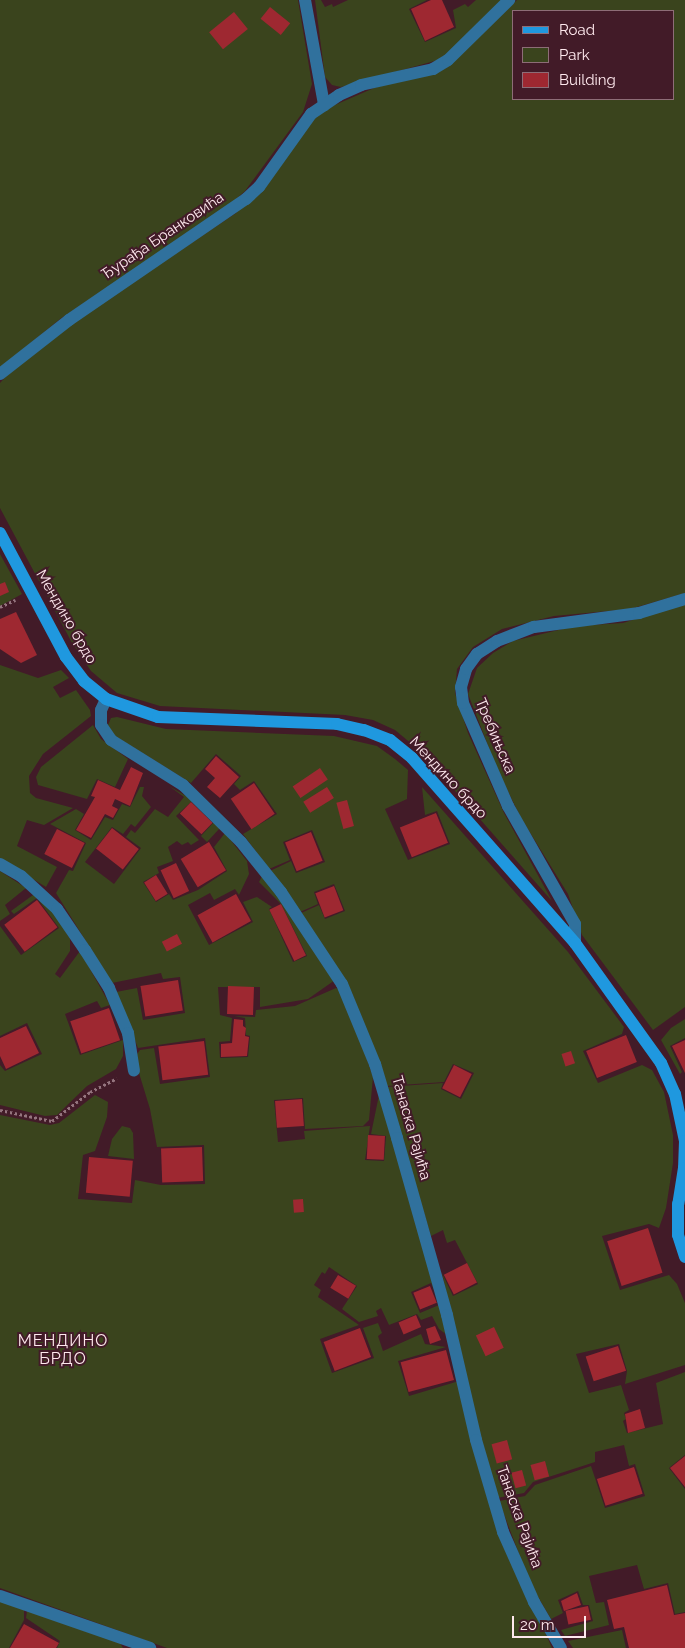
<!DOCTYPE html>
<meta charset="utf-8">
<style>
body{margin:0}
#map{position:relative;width:685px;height:1648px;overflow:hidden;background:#421b28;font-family:Raleway,sans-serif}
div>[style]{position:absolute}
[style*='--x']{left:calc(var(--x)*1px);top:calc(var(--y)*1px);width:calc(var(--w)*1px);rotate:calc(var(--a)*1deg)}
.green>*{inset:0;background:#3a441d}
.building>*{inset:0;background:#9e2831;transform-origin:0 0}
.path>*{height:3px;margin-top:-1.5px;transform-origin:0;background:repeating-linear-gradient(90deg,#94747e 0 2.5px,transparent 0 5px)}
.lane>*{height:12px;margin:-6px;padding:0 6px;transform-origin:6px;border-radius:6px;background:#30719d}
.street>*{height:12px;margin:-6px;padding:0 6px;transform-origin:6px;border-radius:6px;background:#30719d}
.secondary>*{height:12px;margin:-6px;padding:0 6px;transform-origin:6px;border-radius:6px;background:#1f98df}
span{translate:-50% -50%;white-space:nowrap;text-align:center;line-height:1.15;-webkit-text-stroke:4px #421b28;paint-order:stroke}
.street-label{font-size:15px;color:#fee8ed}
.neighbourhood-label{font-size:16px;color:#fee8ed;letter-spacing:1px}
.legend{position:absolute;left:512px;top:10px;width:162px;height:90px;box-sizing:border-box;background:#421b28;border:1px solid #8d6d77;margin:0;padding:6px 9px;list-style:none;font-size:15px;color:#fee8ed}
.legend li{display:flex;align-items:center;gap:10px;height:25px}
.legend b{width:25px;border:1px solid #8d6d77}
.scale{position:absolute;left:512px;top:1616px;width:74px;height:22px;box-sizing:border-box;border:2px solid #fee8ed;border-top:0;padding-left:6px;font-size:15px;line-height:18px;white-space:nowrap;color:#fee8ed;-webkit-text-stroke:4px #421b28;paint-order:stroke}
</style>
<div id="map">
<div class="green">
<i style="clip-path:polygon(0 0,298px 0,312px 84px,303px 112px,245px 191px,227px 207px,60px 319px,0 368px)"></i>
<i style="clip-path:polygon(315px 0,321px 0,325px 7px,332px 4px,333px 7px,348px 0,427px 0,409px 9px,425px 42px,456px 28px,453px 10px,465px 4px,468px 7px,476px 0,502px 0,465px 40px,438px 60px,341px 87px,332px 85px,325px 77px)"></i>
<i style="clip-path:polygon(evenodd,517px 0,685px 0,685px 593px,630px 609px,554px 616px,502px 629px,473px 647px,457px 669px,455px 693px,468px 733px,504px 813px,552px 901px,419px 750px,395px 730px,373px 720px,345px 715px,160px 706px,117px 693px,91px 671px,71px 641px,0 508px,0 383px,10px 372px,67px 327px,236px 213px,314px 119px,328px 108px,374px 88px,446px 68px,517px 0,514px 11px,674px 11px,674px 99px,514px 99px,514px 11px)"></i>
<i style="clip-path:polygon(0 554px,22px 594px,0 606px)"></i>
<i style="clip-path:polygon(685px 603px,685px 1007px,653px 1030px,582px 935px,568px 894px,521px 818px,498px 771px,468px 694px,477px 668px,493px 653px,513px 641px,575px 626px,623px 623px)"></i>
<i style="clip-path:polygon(0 665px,38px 678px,61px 670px,69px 678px,53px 687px,60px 698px,76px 690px,90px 710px,91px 716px,43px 754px,29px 776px,30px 793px,36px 798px,73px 808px,44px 825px,27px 820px,17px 846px,57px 867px,46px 887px,0 859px)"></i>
<i style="clip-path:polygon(117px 717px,166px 729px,334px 736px,377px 746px,395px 759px,408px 770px,407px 799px,385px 809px,408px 860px,450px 844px,437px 811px,425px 815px,422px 787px,568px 952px,624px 1027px,622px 1034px,583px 1051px,598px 1083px,642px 1065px,652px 1070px,664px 1092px,673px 1135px,673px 1163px,666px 1208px,659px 1228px,649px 1224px,602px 1236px,620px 1290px,669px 1275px,677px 1284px,685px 1303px,685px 1365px,625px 1384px,627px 1371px,619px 1344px,576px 1354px,589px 1393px,621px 1385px,629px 1410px,624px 1413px,626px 1419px,623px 1421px,627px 1433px,663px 1424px,656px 1383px,685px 1372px,685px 1455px,669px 1468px,685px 1489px,685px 1612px,675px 1614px,668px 1583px,644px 1589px,637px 1565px,589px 1576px,596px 1603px,604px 1602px,609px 1625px,565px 1636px,561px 1630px,593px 1621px,589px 1605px,583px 1605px,578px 1591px,558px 1600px,563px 1613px,551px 1619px,530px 1583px,499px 1501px,525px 1496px,535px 1485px,591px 1466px,605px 1508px,645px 1496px,635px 1464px,629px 1466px,624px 1445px,595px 1452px,595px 1462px,533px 1482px,524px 1493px,497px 1498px,478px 1433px,442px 1273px,453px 1296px,478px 1284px,455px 1240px,447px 1243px,443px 1230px,431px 1236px,386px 1087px,443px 1083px,441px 1089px,461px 1099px,474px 1073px,453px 1064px,444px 1082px,386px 1086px,352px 993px,301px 913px,319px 905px,325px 919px,345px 911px,334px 884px,314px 892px,318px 904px,300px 912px,270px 871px,291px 861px,296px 873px,325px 862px,312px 830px,283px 842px,290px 860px,269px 869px,243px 834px,277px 814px,254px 781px,240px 790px,234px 784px,241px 776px,216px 754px,191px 783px,115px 736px,108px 725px,111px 718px)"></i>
<i style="clip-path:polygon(93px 725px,101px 739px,128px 759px,115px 787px,97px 779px,87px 799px,38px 785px,36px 777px,41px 767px)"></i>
<i style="clip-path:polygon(169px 786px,191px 799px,220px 828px,207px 842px,201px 836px,214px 822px,192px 801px,176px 816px,199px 840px,191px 845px,188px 842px,182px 845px,177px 841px,168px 847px,173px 861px,157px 867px,159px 873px,143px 882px,156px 902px,169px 894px,173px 900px,198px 890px,227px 871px,214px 847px,225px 833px,247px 861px,249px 874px,239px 895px,235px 889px,214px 900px,210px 893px,188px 905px,209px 945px,253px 922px,243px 902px,257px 897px,272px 907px,269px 909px,293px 962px,307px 956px,281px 904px,259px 882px,262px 876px,302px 928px,335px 980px,308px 999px,260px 1007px,260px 987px,218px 987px,220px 1015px,232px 1018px,230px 1041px,219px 1042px,220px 1058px,248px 1057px,250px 1036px,246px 1035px,245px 1018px,234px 1016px,255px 1017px,256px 1010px,295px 1006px,336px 988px,344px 992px,373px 1077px,369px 1120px,363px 1126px,305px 1129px,303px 1098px,274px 1100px,278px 1142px,305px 1139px,304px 1131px,370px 1126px,365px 1160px,384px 1161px,386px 1136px,371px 1134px,379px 1095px,438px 1299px,431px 1283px,411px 1292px,420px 1313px,439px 1305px,447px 1335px,439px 1329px,432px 1316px,421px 1320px,417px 1314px,389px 1325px,381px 1308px,376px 1311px,378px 1316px,359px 1322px,342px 1309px,357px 1286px,329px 1267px,325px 1274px,322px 1272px,314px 1285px,321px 1290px,318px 1297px,359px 1325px,320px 1339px,332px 1373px,374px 1358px,363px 1328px,378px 1323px,382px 1333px,378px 1336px,383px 1351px,421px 1334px,425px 1344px,446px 1347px,398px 1361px,409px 1396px,459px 1381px,476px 1454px,500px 1533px,552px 1648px,167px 1648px,0 1588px,0 1115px,50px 1125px,59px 1123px,95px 1095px,108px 1102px,107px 1117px,95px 1151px,83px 1155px,78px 1199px,132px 1203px,135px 1180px,161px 1185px,205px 1184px,204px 1145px,157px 1147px,150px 1109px,139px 1073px,137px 1054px,140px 1050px,154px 1048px,160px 1084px,210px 1077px,205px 1038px,138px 1048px,116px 992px,137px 988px,143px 1020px,185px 1013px,180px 977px,163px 979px,161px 973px,112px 983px,56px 893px,69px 870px,73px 871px,86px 843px,50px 824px,76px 809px,84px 814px,75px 830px,91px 840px,105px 817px,113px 820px,122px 804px,130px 807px,140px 787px,144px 787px,142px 796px,151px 807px,135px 827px,131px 824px,123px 834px,112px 827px,85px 862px,114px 884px,141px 848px,126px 837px,131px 830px,135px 833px,155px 809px,168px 817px,184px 797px)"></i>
<i style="clip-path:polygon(0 871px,26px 888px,5px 905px,10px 914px,0 921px)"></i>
<i style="clip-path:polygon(33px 895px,37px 896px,55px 914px,70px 939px,70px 951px,55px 974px,60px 978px,80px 951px,110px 1005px,101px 1008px,97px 1001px,65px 1014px,80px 1055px,123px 1040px,123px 1056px,116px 1069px,87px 1086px,57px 1115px,45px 1116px,0 1105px,0 1065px,5px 1071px,42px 1054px,27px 1023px,0 1036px,0 926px,21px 955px,59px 928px,37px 898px,14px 914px,11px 911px)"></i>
<i style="clip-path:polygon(685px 1019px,685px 1038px,670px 1046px,682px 1072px,680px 1074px,661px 1040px,671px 1028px)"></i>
<i style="clip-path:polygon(122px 1126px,130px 1128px,133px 1133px,134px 1159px,108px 1156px,112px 1139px)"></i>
<i style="clip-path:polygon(0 1601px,24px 1610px,24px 1620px,9px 1648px,0 1648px)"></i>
<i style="clip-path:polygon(27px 1611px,120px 1643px,123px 1648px,57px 1648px,60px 1641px,26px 1618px)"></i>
<i style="clip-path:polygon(622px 1630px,626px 1648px,573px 1648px,568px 1641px)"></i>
</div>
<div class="building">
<i style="clip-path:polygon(431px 0,442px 0,454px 27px,425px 41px,411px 9px)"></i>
<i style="left:270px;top:7px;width:26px;height:15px;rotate:39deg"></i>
<i style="left:234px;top:12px;width:22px;height:32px;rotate:51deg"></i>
<i style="clip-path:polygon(5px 582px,9px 592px,0 596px,0 584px)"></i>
<i style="clip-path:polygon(16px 612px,37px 655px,21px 663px,0 649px,0 619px)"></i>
<i style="clip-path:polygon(216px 756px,239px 777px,220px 798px,207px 787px,215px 778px,205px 769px)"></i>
<i style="clip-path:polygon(131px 767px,143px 773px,130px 806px,115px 799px,112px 806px,118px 809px,113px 818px,105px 814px,91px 838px,76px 830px,95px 797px,91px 796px,98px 780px,120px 790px)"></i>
<i style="left:320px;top:768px;width:14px;height:33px;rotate:56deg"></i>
<i style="left:254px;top:783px;width:37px;height:28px;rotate:56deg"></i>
<i style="left:327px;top:787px;width:13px;height:28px;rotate:58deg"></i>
<i style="left:347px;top:800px;width:27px;height:11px;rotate:75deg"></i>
<i style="left:191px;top:802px;width:30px;height:16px;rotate:44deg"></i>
<i style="left:436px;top:813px;width:32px;height:39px;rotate:68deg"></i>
<i style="left:112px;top:828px;width:34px;height:26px;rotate:38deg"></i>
<i style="left:57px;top:829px;width:31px;height:28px;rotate:27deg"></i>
<i style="left:311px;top:832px;width:31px;height:28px;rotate:68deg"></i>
<i style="left:209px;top:842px;width:33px;height:33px;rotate:59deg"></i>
<i style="left:176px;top:863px;width:31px;height:17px;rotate:65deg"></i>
<i style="left:156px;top:875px;width:22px;height:14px;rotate:58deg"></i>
<i style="left:334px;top:886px;width:26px;height:20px;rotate:69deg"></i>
<i style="left:236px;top:894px;width:31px;height:44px;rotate:61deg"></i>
<i style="left:37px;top:900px;width:34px;height:41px;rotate:53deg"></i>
<i style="left:281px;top:904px;width:57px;height:13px;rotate:64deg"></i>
<i style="left:177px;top:934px;width:11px;height:17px;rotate:63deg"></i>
<i style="left:178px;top:980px;width:31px;height:38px;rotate:81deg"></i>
<i style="left:228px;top:986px;width:26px;height:28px;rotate:2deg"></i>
<i style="left:109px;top:1008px;width:34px;height:41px;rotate:71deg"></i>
<i style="clip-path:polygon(234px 1019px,243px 1020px,243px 1026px,246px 1028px,245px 1036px,249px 1037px,247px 1056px,221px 1057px,221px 1044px,232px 1043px)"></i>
<i style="clip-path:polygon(26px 1026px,39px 1053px,6px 1069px,0 1056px,0 1038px)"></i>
<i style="left:626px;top:1035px;width:29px;height:43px;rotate:68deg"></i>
<i style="clip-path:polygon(685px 1040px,685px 1073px,672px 1046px)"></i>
<i style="left:204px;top:1041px;width:34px;height:46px;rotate:83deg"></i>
<i style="left:571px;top:1051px;width:13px;height:10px;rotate:72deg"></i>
<i style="left:454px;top:1065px;width:20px;height:26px;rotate:27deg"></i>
<i style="left:302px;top:1099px;width:27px;height:27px;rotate:86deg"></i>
<i style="left:368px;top:1135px;width:17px;height:24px;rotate:3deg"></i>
<i style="left:202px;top:1147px;width:34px;height:41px;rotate:88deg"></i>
<i style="left:89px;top:1157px;width:44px;height:36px;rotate:5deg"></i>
<i style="left:303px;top:1199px;width:13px;height:10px;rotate:86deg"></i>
<i style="left:648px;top:1228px;width:47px;height:43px;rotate:72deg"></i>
<i style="left:467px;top:1263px;width:22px;height:26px;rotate:63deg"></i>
<i style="left:338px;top:1275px;width:21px;height:15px;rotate:31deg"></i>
<i style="left:430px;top:1286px;width:18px;height:18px;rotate:68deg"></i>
<i style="left:416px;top:1315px;width:13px;height:19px;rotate:67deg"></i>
<i style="clip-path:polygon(435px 1326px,441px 1340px,430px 1344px,426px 1329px)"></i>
<i style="left:494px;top:1327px;width:23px;height:20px;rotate:65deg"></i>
<i style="left:360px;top:1328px;width:31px;height:39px;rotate:69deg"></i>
<i style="left:618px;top:1346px;width:26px;height:34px;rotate:72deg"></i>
<i style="left:446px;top:1350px;width:31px;height:47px;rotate:75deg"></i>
<i style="clip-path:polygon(640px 1409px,645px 1428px,628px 1433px,625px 1414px)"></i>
<i style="left:507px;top:1440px;width:20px;height:16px;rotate:75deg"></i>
<i style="clip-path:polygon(685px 1456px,685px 1487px,670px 1468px)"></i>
<i style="left:545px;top:1461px;width:16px;height:15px;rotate:75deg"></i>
<i style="left:634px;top:1467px;width:28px;height:39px;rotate:72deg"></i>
<i style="left:522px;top:1470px;width:16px;height:11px;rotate:75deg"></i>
<i style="clip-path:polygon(667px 1585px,674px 1615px,685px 1613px,685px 1648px,629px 1648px,624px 1627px,614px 1629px,607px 1600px)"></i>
<i style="clip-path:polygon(577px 1593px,581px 1605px,564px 1611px,561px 1601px)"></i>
<i style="left:588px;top:1606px;width:14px;height:23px;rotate:78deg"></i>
<i style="clip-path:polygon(24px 1624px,59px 1643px,56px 1648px,10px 1648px)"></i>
</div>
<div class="path">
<i style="--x:0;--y:607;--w:17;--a:-25"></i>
<i style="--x:0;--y:1110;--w:53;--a:11.9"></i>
<i style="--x:52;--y:1121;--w:48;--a:-37.3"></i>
<i style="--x:90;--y:1092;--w:30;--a:-27"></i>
</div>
<div class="lane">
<i style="--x:305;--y:0;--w:107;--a:79.7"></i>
</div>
<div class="street">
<i style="--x:0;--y:374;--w:88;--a:-38"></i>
<i style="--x:69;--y:320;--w:214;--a:-34.4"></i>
<i style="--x:246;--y:199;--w:18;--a:-43"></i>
<i style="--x:259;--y:187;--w:90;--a:-54.5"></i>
<i style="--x:311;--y:114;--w:34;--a:-34"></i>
<i style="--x:339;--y:95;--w:24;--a:-24"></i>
<i style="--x:361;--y:85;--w:74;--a:-12.5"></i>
<i style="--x:433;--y:69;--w:17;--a:-31"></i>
<i style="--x:448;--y:60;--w:86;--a:-44.5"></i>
<i style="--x:106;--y:699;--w:12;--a:114"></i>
<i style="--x:101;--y:710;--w:15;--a:90"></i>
<i style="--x:101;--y:725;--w:18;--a:56"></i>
<i style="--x:111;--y:740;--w:85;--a:32"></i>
<i style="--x:183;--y:785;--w:81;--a:44.5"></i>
<i style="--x:241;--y:842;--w:64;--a:51.3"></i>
<i style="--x:281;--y:892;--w:110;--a:56.5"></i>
<i style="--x:342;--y:984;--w:87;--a:67.6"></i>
<i style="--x:375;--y:1064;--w:77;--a:73.4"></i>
<i style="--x:397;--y:1138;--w:184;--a:74.2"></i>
<i style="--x:447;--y:1315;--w:128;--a:76.9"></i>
<i style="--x:476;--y:1440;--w:96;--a:73.6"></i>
<i style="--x:503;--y:1532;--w:77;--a:66.1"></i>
<i style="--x:534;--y:1602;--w:53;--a:59.6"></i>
<i style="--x:0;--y:864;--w:24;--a:30"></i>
<i style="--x:21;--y:876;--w:49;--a:42.5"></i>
<i style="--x:57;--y:909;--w:50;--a:55.7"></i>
<i style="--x:85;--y:950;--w:45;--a:57.7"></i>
<i style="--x:109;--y:988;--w:49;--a:67.1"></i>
<i style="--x:128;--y:1033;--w:38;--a:81"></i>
<i style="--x:575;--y:943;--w:19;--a:-90"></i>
<i style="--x:575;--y:924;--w:136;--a:-119.6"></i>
<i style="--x:508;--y:806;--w:112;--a:-113.6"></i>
<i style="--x:463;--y:703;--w:16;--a:-97"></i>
<i style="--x:461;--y:687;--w:19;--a:-74"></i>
<i style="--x:466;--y:669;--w:19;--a:-54"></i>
<i style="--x:477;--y:654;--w:24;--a:-33"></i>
<i style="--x:497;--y:641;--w:40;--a:-21"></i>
<i style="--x:534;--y:627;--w:106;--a:-7.6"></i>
<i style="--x:639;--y:613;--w:48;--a:-16.9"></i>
<i style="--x:0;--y:1596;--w:159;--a:19.1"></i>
</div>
<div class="secondary">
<i style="--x:0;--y:533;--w:140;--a:62"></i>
<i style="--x:66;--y:657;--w:30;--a:53"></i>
<i style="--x:84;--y:681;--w:28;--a:39"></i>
<i style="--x:106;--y:699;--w:55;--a:19.1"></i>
<i style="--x:158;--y:717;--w:179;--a:2.2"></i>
<i style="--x:337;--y:724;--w:28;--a:13"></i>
<i style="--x:364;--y:730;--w:28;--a:21"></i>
<i style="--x:390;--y:740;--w:28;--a:39"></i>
<i style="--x:412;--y:758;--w:247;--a:48.6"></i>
<i style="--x:575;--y:943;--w:148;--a:54.4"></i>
<i style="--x:661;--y:1063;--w:34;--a:66"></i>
<i style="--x:675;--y:1094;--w:48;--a:78"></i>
<i style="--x:685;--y:1141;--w:27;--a:92"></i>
<i style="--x:684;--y:1168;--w:36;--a:99"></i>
<i style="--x:678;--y:1204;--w:31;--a:90"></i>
<i style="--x:678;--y:1235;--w:23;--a:72"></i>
</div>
<div class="street-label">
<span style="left:163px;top:236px;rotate:-34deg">Ђурађа Бранковића</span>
<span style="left:66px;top:617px;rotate:60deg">Мендино брдо</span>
<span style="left:495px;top:736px;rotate:67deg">Требињска</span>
<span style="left:448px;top:778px;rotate:47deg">Мендино брдо</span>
<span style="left:411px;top:1128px;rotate:74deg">Танаска Рајића</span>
<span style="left:519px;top:1517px;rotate:70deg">Танаска Рајића</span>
</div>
<div class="neighbourhood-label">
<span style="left:63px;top:1350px">МЕНДИНО<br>БРДО</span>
</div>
<ul class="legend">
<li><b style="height:6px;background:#1f98df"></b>Road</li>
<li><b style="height:14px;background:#3a441d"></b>Park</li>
<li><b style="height:14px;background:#9e2831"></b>Building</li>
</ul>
<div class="scale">20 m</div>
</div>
